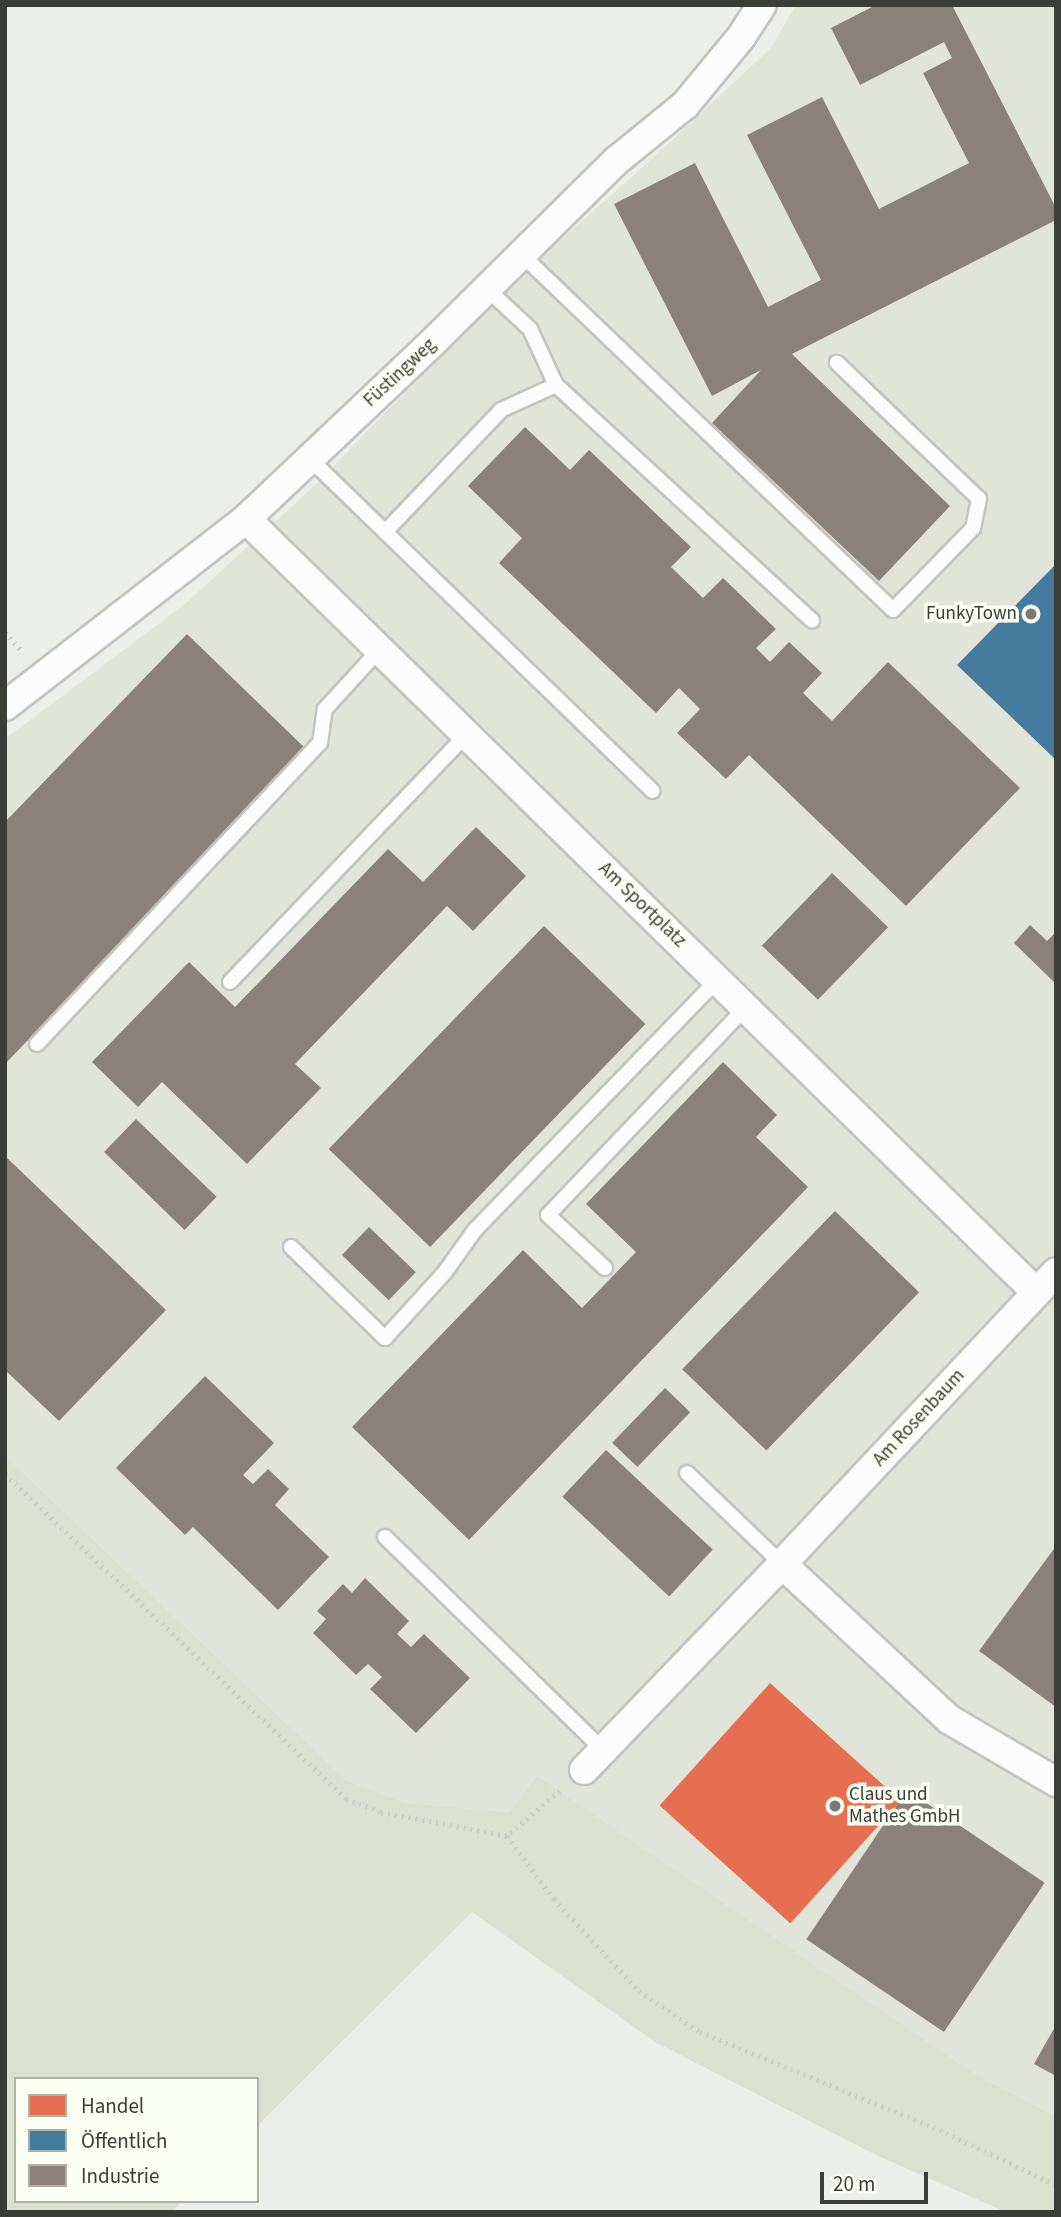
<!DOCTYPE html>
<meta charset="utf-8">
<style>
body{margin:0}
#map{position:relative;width:1061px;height:2217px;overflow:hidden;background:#eceee9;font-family:"Source Sans 3",sans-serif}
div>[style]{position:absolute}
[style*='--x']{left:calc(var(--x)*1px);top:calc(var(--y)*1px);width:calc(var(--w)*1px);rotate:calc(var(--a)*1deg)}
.built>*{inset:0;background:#e1e5d9}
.green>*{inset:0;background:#dae1ce}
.shops>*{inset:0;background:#e76f51;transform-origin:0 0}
.public>*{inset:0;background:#457b9d}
.industry>*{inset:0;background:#8a817c;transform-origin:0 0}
.path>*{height:4.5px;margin-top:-2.25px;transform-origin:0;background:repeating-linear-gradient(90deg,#cbcdc9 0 2px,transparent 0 7px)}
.roads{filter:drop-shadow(2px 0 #c2c4bf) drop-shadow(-2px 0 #c2c4bf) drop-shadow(0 2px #c2c4bf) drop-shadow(0 -2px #c2c4bf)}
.lane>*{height:14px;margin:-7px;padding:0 7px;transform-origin:7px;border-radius:7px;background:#fcfcfc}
.street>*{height:28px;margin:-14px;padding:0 14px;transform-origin:14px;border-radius:14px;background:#fcfcfc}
.dots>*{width:19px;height:19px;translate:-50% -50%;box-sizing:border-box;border:4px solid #fafef3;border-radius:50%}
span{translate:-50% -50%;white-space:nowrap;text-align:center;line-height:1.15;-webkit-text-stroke:7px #fafef3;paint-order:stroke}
.street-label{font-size:19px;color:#3b3d38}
.poi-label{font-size:19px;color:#3b3d38}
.right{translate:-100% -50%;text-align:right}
.left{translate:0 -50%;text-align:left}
.frame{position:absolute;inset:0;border:7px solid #3b3d38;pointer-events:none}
.legend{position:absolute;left:14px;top:2077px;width:245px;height:126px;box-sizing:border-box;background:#fafef3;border:2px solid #aeb1a8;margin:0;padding:9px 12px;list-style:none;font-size:21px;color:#3b3d38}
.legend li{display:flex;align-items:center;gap:14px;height:35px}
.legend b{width:35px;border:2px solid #aeb1a8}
.scale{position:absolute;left:820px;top:2172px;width:108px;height:32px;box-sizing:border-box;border:4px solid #3b3d38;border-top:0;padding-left:9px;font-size:21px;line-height:24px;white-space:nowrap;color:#3b3d38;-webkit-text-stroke:5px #fafef3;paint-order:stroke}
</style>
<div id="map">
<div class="built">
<i style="clip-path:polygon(796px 5px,1056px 5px,1056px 2117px,967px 2069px,573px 1807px,537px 1776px,509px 1812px,405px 1803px,346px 1780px,5px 1456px,5px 739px,185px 604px,315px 485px,508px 286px,633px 176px,771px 48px)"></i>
</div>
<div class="green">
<i style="clip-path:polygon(5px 1456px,346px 1780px,405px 1803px,509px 1812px,537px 1776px,967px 2069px,1056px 2117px,1056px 2212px,1006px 2212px,878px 2156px,655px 2042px,472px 1912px,257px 2126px,257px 2079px,16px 2079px,16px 2201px,182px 2201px,172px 2212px,5px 2212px)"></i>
</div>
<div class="shops">
<i style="left:770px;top:1683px;width:176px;height:165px;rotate:42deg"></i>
</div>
<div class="public">
<i style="clip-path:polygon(1056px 564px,1056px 760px,957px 665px)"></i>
</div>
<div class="industry">
<i style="clip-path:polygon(876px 5px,952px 5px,1056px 208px,1056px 220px,792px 354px,950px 506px,879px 581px,712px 423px,761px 370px,712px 396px,614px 204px,695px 163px,768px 307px,821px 280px,747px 135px,822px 97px,879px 209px,969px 163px,923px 73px,952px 58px,944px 42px,860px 85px,831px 28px)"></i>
<i style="clip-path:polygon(525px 427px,570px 470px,589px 450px,691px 547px,671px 567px,703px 598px,723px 578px,776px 629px,756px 648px,770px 662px,789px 642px,822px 673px,803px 693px,832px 721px,888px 662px,1020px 788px,906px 906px,749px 755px,726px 779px,677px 733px,700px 709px,679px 688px,656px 713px,499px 563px,522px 538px,468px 486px)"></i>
<i style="clip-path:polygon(187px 634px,307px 750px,5px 1064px,5px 822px)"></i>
<i style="clip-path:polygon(476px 827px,526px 876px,473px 931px,447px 906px,295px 1064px,321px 1088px,247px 1164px,162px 1082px,138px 1107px,92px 1062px,189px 962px,235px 1007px,388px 849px,423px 882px)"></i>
<i style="left:832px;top:873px;width:78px;height:101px;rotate:44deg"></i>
<i style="clip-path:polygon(1030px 925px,1047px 941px,1056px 932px,1056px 984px,1014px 943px)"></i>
<i style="left:544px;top:926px;width:141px;height:310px;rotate:44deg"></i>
<i style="clip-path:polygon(723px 1062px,777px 1115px,756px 1137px,808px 1187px,469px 1540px,352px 1427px,523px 1250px,582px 1308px,636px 1252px,586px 1204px)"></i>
<i style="left:136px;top:1119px;width:112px;height:46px;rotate:44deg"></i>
<i style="clip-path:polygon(5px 1156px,166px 1310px,59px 1421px,5px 1370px)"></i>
<i style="left:835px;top:1211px;width:117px;height:220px;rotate:44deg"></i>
<i style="left:369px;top:1227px;width:65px;height:39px;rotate:44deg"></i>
<i style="clip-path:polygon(205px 1376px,274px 1443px,243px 1475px,253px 1484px,268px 1469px,289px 1489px,275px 1505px,329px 1557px,278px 1610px,193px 1527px,185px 1535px,116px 1468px)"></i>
<i style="left:665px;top:1388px;width:35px;height:76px;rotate:44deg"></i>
<i style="left:606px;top:1450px;width:146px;height:64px;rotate:43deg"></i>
<i style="clip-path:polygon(1056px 1546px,1056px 1707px,979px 1651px)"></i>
<i style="clip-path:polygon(365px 1578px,409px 1621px,397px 1634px,411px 1647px,424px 1634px,470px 1678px,416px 1733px,370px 1689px,382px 1677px,368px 1664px,356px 1675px,313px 1633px,326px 1619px,317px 1611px,343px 1584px,352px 1593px)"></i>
<i style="left:907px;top:1790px;width:166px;height:180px;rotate:34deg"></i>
<i style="clip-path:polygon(1056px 2025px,1056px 2076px,1034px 2064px)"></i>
</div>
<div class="path">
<i style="--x:5;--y:632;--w:28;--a:48"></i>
<i style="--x:5;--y:1474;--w:471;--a:43.6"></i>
<i style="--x:346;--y:1799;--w:37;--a:20"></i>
<i style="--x:381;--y:1812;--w:128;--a:10.8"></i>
<i style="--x:560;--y:1791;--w:70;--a:139.7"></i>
<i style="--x:507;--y:1836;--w:79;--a:53.3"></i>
<i style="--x:554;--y:1899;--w:125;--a:47.3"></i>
<i style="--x:639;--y:1991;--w:73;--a:33.9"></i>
<i style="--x:700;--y:2032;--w:259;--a:22.2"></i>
<i style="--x:940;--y:2130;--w:128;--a:25.4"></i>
</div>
<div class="roads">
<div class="lane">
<i style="--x:522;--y:255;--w:513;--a:43.74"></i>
<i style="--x:893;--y:610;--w:115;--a:-45.7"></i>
<i style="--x:973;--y:528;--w:30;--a:-78"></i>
<i style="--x:979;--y:499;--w:197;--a:-136.2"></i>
<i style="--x:487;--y:289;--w:59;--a:42.9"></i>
<i style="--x:530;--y:329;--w:62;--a:65.1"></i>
<i style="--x:556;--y:385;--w:348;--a:42.6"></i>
<i style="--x:310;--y:459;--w:477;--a:44.1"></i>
<i style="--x:385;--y:532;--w:168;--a:-46.4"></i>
<i style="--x:501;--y:410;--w:60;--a:-24.4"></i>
<i style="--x:230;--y:982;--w:343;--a:-46.3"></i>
<i style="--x:37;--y:1044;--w:413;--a:-46.8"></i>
<i style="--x:320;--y:743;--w:34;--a:-82"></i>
<i style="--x:325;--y:709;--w:81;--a:-47.5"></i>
<i style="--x:291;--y:1247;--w:131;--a:44.1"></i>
<i style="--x:385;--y:1338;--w:89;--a:-47.7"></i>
<i style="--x:445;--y:1272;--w:52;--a:-54.5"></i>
<i style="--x:475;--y:1230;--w:349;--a:-45.9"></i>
<i style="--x:605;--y:1268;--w:78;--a:-137.1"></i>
<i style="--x:548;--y:1215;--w:287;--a:-46.4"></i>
<i style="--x:687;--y:1473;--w:132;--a:43.8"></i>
<i style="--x:385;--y:1537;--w:305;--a:44.3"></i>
</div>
<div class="street">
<i style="--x:246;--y:519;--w:1105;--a:44.38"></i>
<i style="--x:5;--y:706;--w:305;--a:-37.8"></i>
<i style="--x:246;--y:519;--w:259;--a:-43.4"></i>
<i style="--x:434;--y:341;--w:256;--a:-44.7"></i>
<i style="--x:616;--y:161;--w:89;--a:-39.1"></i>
<i style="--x:685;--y:105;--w:88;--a:-50.5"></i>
<i style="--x:741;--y:37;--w:38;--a:-57"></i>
<i style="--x:782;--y:1564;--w:229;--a:42.9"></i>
<i style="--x:950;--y:1720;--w:123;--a:30.3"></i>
<i style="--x:584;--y:1770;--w:286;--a:-46.1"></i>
<i style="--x:782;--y:1564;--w:400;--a:-46.8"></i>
</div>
</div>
<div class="dots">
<i style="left:1031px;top:614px;background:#797b76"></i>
<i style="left:835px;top:1806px;background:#797b76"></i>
</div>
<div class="street-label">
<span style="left:400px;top:373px;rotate:-43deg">Füstingweg</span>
<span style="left:642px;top:905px;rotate:44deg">Am Sportplatz</span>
<span style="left:919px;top:1418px;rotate:-47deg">Am Rosenbaum</span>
</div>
<div class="poi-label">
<span class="right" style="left:1017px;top:614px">FunkyTown</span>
<span class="left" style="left:849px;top:1806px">Claus und<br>Mathes GmbH</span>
</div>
<div class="frame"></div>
<ul class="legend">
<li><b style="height:19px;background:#e76f51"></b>Handel</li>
<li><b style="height:19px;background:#457b9d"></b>Öffentlich</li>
<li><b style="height:19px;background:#8a817c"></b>Industrie</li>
</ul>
<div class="scale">20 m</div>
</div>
